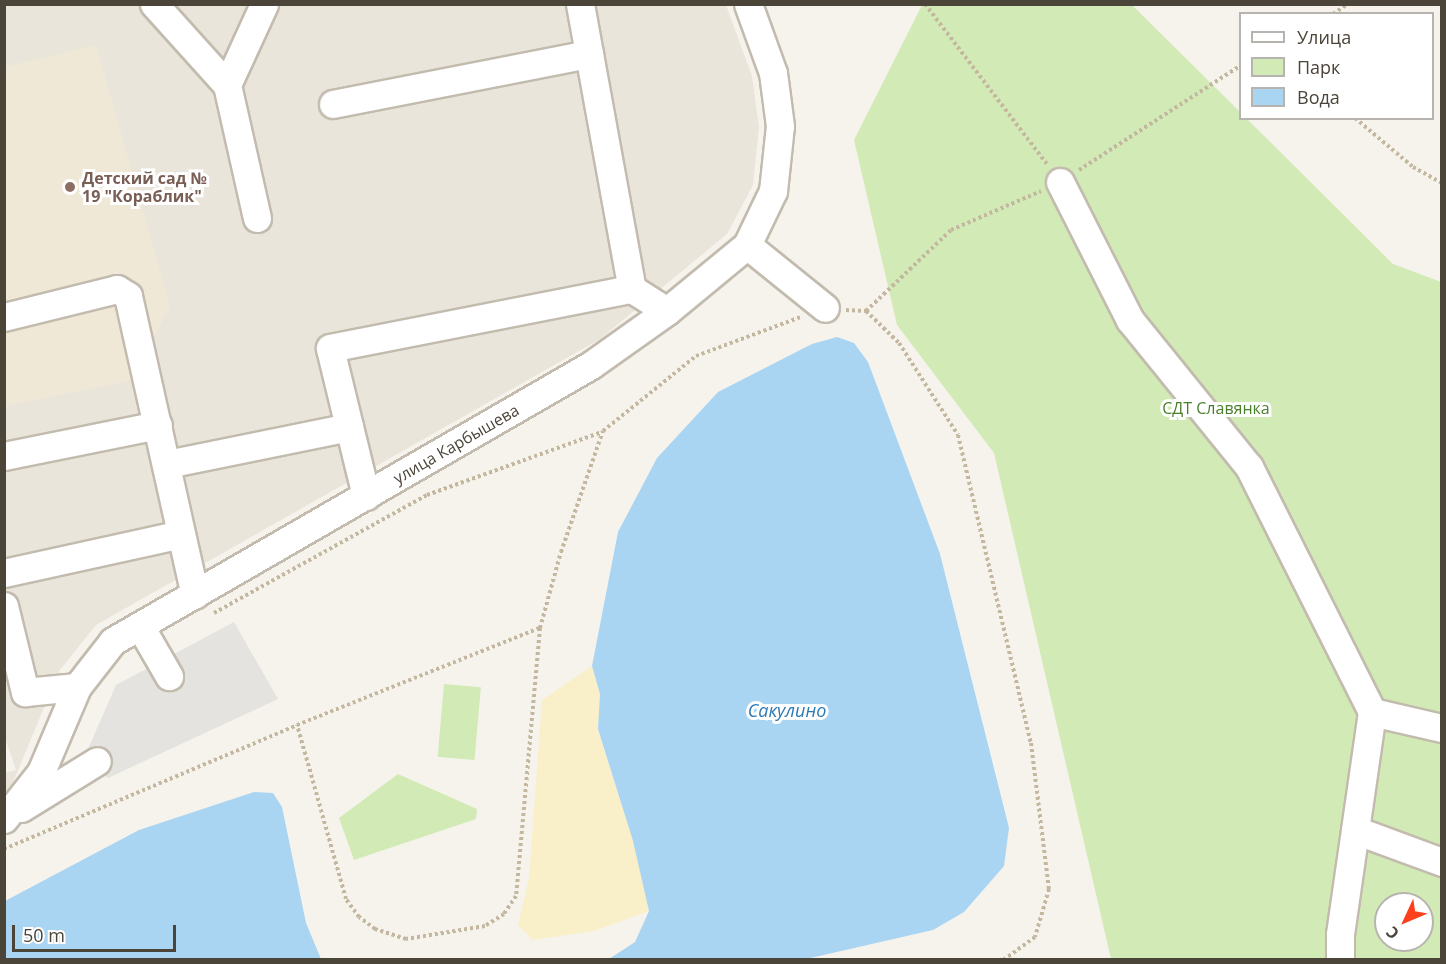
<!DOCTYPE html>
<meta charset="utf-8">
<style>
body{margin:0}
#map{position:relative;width:1446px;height:964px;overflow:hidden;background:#f6f3ec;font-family:"Open Sans",sans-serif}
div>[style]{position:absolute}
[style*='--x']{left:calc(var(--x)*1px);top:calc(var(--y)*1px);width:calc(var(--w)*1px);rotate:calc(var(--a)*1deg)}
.residential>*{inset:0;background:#eae5da}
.education>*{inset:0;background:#efe8d6}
.green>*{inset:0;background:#d2eab5;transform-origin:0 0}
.sand>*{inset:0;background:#f9efc9}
.parking>*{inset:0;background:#e5e3e0}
.water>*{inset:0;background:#a9d4f2}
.path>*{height:4px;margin-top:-2px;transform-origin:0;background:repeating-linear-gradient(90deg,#c4b79f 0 3px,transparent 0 6px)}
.roads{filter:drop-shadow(2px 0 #c2bbae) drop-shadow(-2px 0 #c2bbae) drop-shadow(0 2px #c2bbae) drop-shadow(0 -2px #c2bbae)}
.minor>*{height:27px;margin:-13.5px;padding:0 13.5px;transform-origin:13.5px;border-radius:13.5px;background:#fff}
.dots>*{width:16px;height:16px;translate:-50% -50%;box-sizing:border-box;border:3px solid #fff;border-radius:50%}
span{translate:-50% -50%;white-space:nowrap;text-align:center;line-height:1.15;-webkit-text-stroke:6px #fff;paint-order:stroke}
.education-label{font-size:16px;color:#785e54;font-weight:700}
.left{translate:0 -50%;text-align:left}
.park-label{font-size:16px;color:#4a7f2a}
.street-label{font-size:16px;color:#4b4439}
.water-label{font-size:18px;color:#2e7ab2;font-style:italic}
.frame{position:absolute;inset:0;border:6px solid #4b4439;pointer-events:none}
.legend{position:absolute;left:1239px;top:12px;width:195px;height:108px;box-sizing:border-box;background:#fff;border:2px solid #b7b4b0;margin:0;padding:8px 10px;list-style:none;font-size:18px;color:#4b4439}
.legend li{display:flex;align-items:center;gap:12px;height:30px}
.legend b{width:30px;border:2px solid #b7b4b0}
.north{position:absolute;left:1374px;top:892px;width:60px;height:60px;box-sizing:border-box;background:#fff;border:2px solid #b7b4b0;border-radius:50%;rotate:226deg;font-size:16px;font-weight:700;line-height:24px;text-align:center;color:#4b4439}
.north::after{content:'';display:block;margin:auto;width:21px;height:27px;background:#fc3f1d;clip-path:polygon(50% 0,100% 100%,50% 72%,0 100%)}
.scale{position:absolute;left:12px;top:925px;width:164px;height:27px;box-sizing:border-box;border:3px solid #4b4439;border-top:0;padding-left:8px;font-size:18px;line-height:21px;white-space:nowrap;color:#4b4439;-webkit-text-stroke:4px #fff;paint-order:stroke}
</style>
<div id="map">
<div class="residential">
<i style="clip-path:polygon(5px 5px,726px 5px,752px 76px,759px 127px,753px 185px,727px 234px,600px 339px,96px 625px,59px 671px,5px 802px,5px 773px,16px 770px,4px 735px)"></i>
</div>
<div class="education">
<i style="clip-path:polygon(96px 45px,170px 306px,133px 380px,5px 406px,4px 67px)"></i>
</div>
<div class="green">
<i style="clip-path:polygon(evenodd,922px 5px,1132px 5px,1240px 112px,1240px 118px,1247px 119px,1393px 264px,1441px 282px,1441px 959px,1111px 959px,994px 453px,897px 325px,854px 140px,922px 5px,1386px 904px,1422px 904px,1422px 940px,1386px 940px,1386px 904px)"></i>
<i style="left:444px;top:684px;width:37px;height:73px;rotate:5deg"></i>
<i style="clip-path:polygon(398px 774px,477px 809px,476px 819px,354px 860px,339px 818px)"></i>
</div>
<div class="sand">
<i style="clip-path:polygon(592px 666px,600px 694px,598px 730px,633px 841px,649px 911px,594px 931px,533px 940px,518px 925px,529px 878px,542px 700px)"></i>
</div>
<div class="parking">
<i style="clip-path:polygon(234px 622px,278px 699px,108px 778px,84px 758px,116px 685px)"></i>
</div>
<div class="water">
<i style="clip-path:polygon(837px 337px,854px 343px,868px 362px,940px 554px,1009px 828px,1004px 866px,964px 912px,933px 930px,806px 959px,609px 959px,635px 942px,649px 911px,633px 841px,598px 729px,600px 694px,592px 666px,618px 532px,657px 458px,718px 392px,812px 344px)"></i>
<i style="clip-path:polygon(254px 792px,273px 793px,282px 807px,306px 923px,321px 959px,5px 959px,5px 901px,139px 830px)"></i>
</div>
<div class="path">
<i style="--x:925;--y:4;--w:201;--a:52.7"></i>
<i style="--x:1333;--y:14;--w:18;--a:-34"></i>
<i style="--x:1355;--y:118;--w:76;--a:40.2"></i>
<i style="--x:1413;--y:167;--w:33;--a:29"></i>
<i style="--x:1079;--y:170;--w:192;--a:-32.9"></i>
<i style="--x:846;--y:310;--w:20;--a:3"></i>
<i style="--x:866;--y:311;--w:46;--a:44.1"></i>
<i style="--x:899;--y:343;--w:109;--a:57.3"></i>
<i style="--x:958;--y:435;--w:317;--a:76.7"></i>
<i style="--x:1031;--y:743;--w:147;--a:83"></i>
<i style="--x:1049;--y:889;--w:50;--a:106.3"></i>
<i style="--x:1035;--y:937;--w:39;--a:144"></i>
<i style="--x:866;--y:311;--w:117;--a:-43.6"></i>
<i style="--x:951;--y:230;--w:98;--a:-23.4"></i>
<i style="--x:214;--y:613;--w:244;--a:-29"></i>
<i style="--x:427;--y:495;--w:186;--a:-19.8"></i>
<i style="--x:540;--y:628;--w:79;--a:-74.6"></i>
<i style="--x:561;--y:552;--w:128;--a:-70.9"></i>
<i style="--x:603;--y:431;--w:119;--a:-38.9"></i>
<i style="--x:696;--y:356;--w:112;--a:-20.4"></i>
<i style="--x:540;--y:628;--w:269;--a:95.1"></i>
<i style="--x:516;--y:896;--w:22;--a:124"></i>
<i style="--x:504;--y:914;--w:22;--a:148"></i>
<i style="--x:485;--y:926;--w:80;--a:170.7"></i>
<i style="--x:406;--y:939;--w:33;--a:-162"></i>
<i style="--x:375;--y:929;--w:20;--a:-143"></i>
<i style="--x:359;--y:917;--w:22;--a:-126"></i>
<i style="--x:346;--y:899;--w:181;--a:-105.7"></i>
<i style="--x:297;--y:725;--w:262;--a:-21.8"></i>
<i style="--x:4;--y:849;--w:318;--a:-22.9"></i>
</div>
<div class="roads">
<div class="minor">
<i style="--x:154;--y:4;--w:109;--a:48"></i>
<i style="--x:580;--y:4;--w:290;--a:79.7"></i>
<i style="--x:632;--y:289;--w:41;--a:32.2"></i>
<i style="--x:333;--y:104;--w:261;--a:-11.1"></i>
<i style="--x:1060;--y:182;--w:155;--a:63.1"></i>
<i style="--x:1130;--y:320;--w:189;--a:51"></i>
<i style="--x:1249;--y:467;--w:274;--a:63.3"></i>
<i style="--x:1372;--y:712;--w:72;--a:12.9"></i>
<i style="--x:257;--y:218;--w:136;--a:-102.7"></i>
<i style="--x:227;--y:85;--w:89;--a:-65.4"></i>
<i style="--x:747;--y:245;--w:100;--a:38.9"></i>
<i style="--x:4;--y:317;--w:116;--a:-13.9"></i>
<i style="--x:117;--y:289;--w:13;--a:32"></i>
<i style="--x:128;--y:296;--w:306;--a:77.4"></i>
<i style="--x:4;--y:456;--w:157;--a:-11.4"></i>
<i style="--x:167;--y:464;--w:186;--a:-11.5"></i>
<i style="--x:366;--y:496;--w:152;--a:-103.7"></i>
<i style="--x:330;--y:348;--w:308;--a:-11.1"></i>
<i style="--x:4;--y:573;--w:181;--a:-12.4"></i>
<i style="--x:4;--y:606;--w:89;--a:76.3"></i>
<i style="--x:25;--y:692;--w:52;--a:-5.5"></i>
<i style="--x:140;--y:626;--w:58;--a:59.9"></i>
<i style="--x:21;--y:808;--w:89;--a:-31.7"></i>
<i style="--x:4;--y:819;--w:60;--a:-51.8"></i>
<i style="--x:41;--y:772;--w:92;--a:-67"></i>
<i style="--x:77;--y:687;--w:58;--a:-52"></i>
<i style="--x:113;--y:641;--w:552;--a:-30"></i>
<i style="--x:591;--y:365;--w:93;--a:-35.4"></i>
<i style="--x:667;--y:311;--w:104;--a:-39.5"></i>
<i style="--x:747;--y:245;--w:60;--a:-64.3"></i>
<i style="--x:773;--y:191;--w:65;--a:-83.9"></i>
<i style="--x:780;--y:126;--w:53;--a:-97.5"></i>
<i style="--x:773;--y:73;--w:73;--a:-109.9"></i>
<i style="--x:1355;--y:830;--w:93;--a:20.2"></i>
<i style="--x:1340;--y:960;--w:26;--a:-90"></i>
<i style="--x:1340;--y:934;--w:224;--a:-81.8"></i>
</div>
</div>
<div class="dots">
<i style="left:70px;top:187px;background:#8d6e63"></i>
</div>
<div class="education-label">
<span class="left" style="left:82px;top:187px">Детский сад №<br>19 "Кораблик"</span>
</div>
<div class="park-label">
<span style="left:1216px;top:408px">СДТ Славянка</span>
</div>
<div class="street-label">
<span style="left:456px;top:444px;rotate:-30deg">улица Карбышева</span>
</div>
<div class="water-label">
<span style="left:787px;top:710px">Сакулино</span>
</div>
<div class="frame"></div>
<ul class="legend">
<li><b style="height:8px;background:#fff"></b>Улица</li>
<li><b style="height:16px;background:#d2eab5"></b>Парк</li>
<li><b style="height:16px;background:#a9d4f2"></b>Вода</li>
</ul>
<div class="north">С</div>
<div class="scale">50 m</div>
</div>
